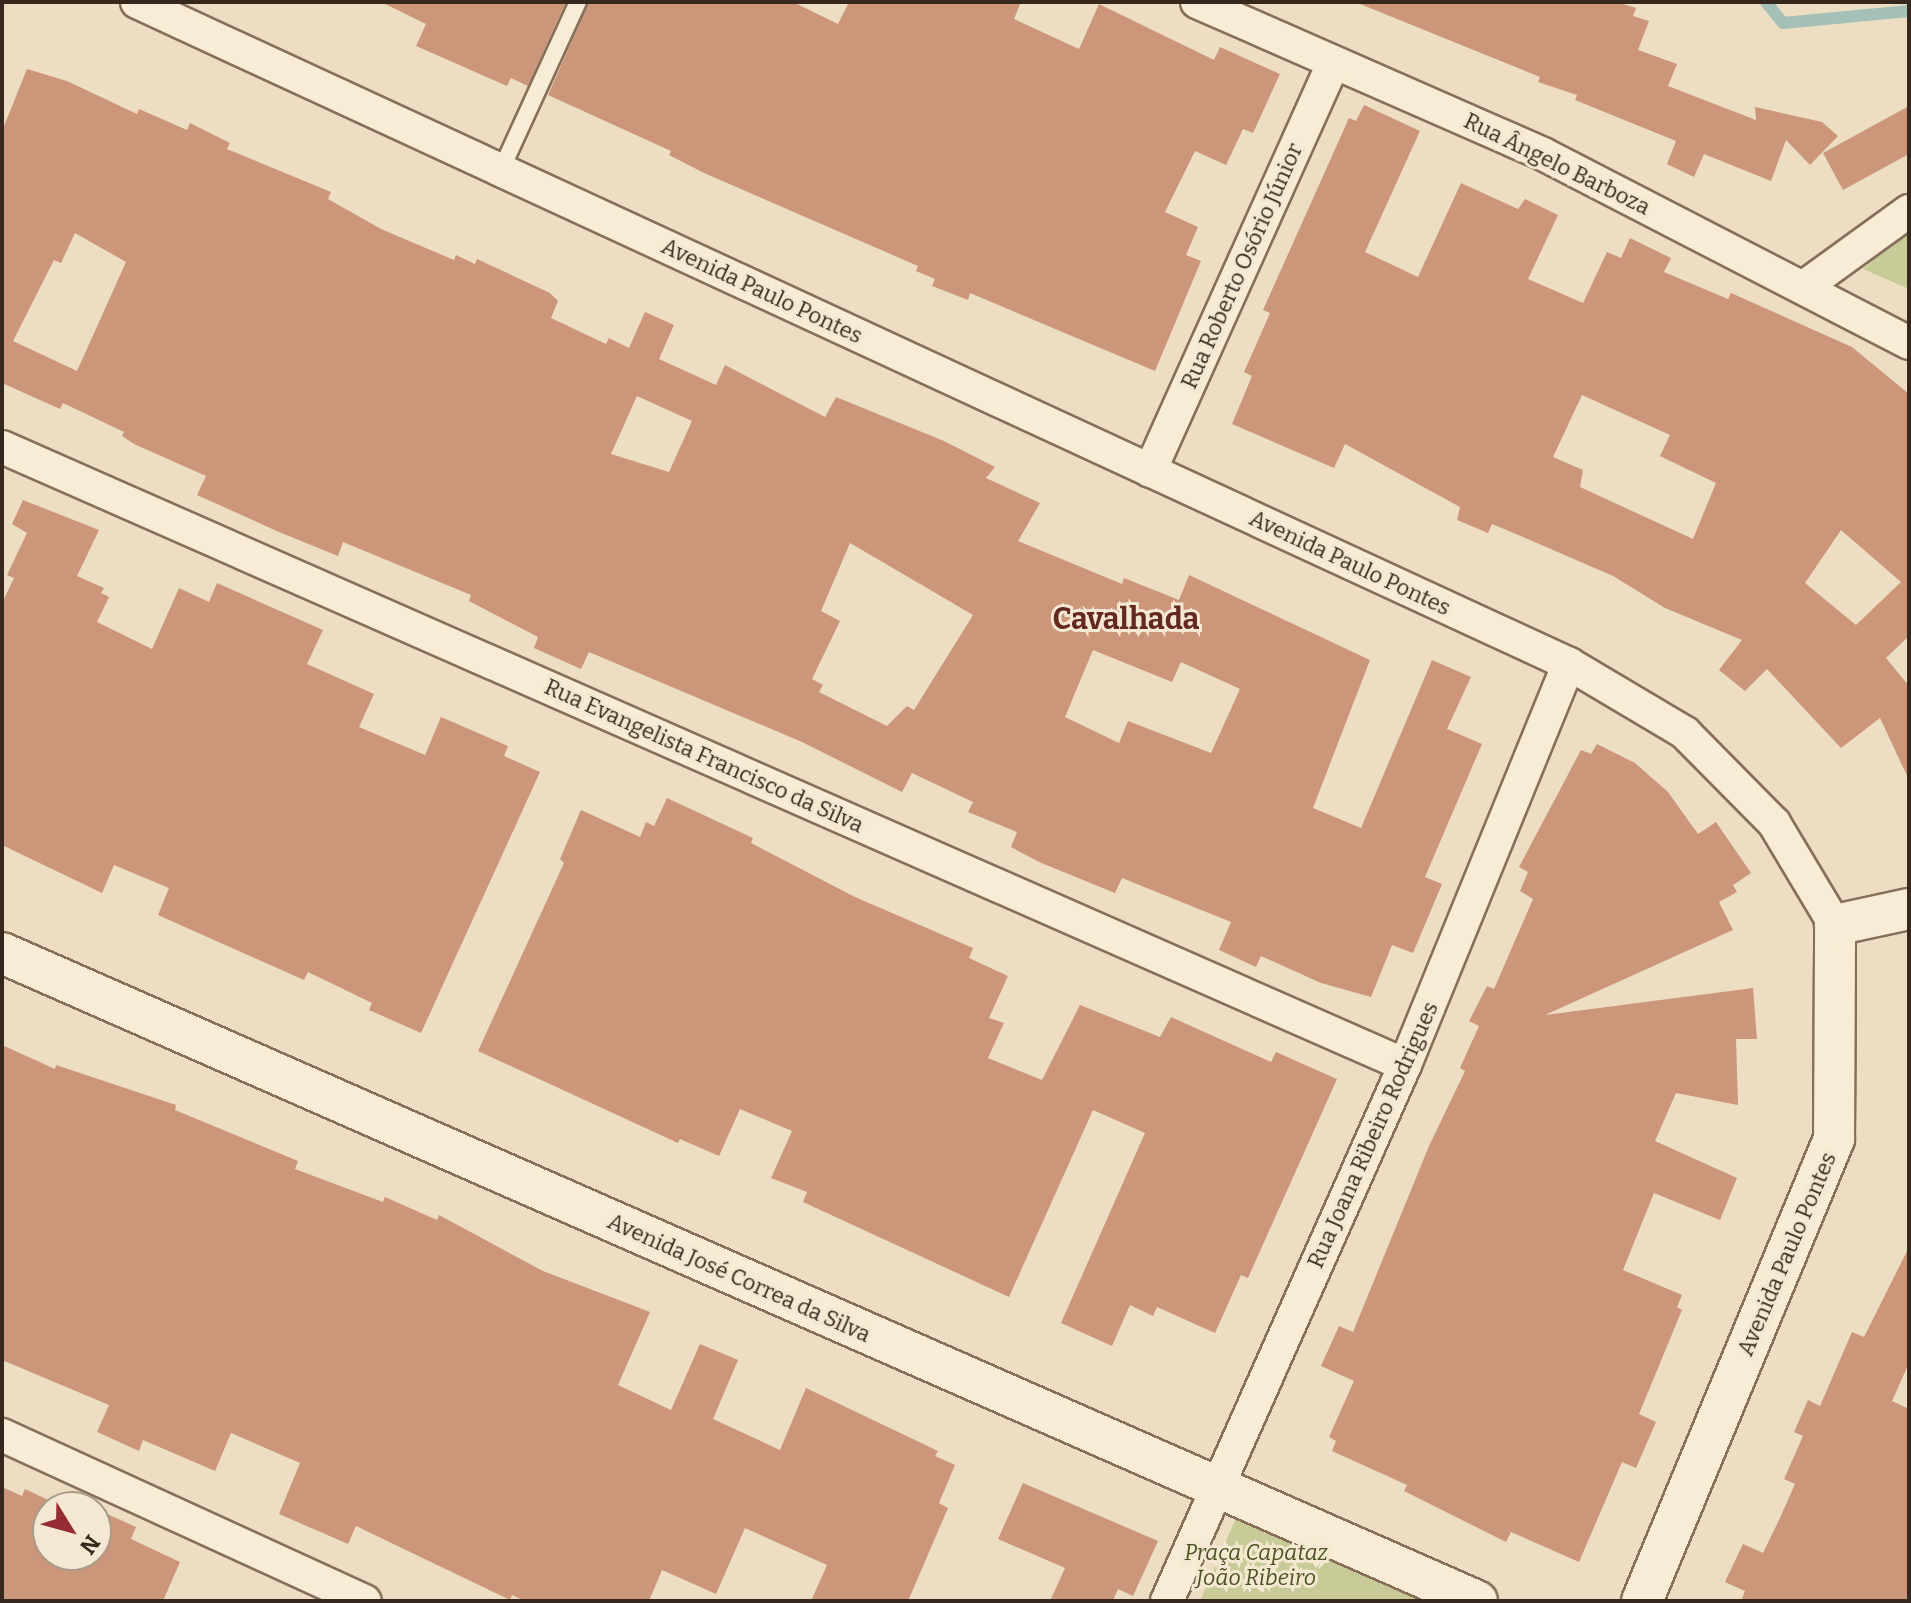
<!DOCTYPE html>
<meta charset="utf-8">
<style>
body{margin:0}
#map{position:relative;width:1911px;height:1603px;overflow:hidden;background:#eddec3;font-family:Bitter,serif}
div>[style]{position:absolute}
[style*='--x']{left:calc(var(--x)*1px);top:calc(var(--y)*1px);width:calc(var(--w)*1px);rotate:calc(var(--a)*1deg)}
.green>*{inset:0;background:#c8cb97}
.stream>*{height:12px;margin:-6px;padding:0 6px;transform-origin:6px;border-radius:6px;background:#a5c0b6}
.building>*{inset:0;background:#cb9679}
.roads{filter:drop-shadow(2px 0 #876f5a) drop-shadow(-2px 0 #876f5a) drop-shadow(0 2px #876f5a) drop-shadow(0 -2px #876f5a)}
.service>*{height:16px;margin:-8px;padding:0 8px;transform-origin:8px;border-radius:8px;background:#f8ecd6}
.minor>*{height:32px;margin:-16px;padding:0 16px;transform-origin:16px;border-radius:16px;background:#f8ecd6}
.tertiary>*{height:40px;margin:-20px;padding:0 20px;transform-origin:20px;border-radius:20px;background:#f8ecd6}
span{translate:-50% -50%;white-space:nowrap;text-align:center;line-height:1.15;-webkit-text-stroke:6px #f5e8d2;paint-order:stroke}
.street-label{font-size:22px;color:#37281e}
.park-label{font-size:22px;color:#4b5325;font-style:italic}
.district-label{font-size:30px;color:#63281e;font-weight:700}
.frame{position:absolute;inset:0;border:4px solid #37281e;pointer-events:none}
.north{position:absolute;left:32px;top:1491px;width:80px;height:80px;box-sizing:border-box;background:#f5e8d2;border:2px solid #a99b8a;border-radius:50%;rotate:127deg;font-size:22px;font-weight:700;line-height:32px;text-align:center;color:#37281e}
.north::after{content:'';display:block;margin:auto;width:28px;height:36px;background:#952b33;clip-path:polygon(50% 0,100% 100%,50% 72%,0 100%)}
</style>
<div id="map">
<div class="green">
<i style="clip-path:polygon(1909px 229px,1909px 289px,1863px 269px)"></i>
<i style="clip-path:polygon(1236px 1518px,1430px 1601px,1200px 1601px)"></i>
</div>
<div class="stream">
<i style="--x:1766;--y:2;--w:27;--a:51"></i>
<i style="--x:1783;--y:23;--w:127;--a:-5.4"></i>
</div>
<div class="building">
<i style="clip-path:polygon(381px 2px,566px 2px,528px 86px,511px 78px,507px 86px,416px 46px,426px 24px)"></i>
<i style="clip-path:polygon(589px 2px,793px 2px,838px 24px,849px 2px,1021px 2px,1014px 19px,1079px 49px,1099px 4px,1214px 60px,1220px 47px,1280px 74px,1253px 133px,1243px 129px,1226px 165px,1195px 151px,1165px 212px,1198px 227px,1186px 255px,1201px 261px,1155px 371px,970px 293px,968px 300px,932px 286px,935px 279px,916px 271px,918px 266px,704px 173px,669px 155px,671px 151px,548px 95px)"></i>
<i style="clip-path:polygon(1355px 2px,1617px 2px,1636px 8px,1633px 16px,1649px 21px,1638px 50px,1677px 64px,1668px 86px,1756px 120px,1755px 107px,1822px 122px,1838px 136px,1810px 165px,1786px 140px,1771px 181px,1704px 154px,1694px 177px,1667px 164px,1676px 141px,1575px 100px,1577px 95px,1538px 82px,1540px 77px)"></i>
<i style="clip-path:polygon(evenodd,27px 69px,67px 81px,137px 114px,139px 109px,187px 130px,190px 123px,230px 143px,227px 149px,331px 192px,328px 199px,381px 229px,454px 260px,456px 255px,475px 264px,477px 259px,550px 293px,558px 301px,551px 318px,606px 344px,609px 338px,629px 348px,645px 312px,674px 325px,659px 359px,716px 385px,725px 365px,825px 417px,836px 397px,944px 441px,995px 467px,986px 478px,1040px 503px,1018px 541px,1122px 584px,1124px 578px,1179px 600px,1189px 575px,1370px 660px,1313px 808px,1361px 828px,1432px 660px,1471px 677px,1447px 729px,1482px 744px,1425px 877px,1442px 884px,1413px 953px,1392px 945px,1371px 997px,1321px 983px,1261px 956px,1256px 967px,1219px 950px,1231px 922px,1122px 878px,1115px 893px,1039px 862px,1011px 847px,1017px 832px,968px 812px,973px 802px,912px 773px,902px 792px,802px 742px,589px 652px,581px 669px,534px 648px,538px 637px,469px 601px,471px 595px,343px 542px,338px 556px,279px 532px,197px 495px,206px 476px,134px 444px,122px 436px,124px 432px,63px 403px,60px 409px,2px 383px,2px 131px,27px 69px,75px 233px,126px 262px,77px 371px,13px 341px,54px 260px,61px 263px,75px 233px,27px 69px,637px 396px,692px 421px,669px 472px,611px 454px,637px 396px,27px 69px,850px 543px,973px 615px,914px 710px,907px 706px,887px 726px,819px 692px,823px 685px,812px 679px,840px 621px,821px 611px,850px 543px,27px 69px,1093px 650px,1172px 682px,1181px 662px,1240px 689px,1211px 753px,1128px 721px,1119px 743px,1065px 717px,1093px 650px)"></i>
<i style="clip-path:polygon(evenodd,1364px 105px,1420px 131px,1365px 252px,1418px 277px,1461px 183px,1518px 209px,1525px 199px,1558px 215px,1528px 279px,1583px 303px,1607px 252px,1621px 258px,1630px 238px,1671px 258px,1664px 272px,1728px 299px,1731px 293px,1852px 347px,1909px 394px,1909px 636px,1886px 658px,1909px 686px,1909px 780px,1880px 718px,1841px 748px,1767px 669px,1745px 691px,1719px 670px,1742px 640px,1665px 608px,1613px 576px,1530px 540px,1492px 524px,1488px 533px,1457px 520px,1460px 507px,1345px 444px,1334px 468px,1232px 424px,1252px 376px,1244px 372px,1270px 313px,1263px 310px,1349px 118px,1356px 121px,1364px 105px,1582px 395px,1670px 435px,1660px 456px,1716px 483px,1693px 539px,1580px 487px,1583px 470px,1553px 457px,1582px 395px,1364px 105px,1841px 530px,1901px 582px,1856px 625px,1805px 583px,1841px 530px)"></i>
<i style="clip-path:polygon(1909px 106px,1909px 154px,1843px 190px,1823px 153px)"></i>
<i style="clip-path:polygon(23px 500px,99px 530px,77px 576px,104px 588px,101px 593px,109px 597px,97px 622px,152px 649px,179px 588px,209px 602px,217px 583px,323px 630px,307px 664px,374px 694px,359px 727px,425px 755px,441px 717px,508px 746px,504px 756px,540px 772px,421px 1033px,369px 1010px,372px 1003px,308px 972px,304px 980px,158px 915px,169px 888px,114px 865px,102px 893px,2px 845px,2px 603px,14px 578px,7px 575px,27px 533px,12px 524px)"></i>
<i style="clip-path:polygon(1597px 744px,1635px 763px,1668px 792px,1698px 834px,1716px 822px,1751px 873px,1733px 885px,1737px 892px,1719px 902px,1733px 930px,1545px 1015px,1753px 988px,1757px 1039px,1736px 1039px,1738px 1105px,1676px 1093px,1655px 1141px,1737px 1178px,1720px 1220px,1654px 1193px,1623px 1270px,1682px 1295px,1677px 1307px,1682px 1310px,1639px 1414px,1656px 1422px,1636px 1468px,1622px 1462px,1579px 1562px,1511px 1532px,1506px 1542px,1404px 1491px,1407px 1485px,1332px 1451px,1336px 1441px,1329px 1437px,1354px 1381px,1321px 1366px,1339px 1326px,1353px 1332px,1429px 1146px,1465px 1071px,1460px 1068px,1479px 1026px,1469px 1021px,1487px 986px,1494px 989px,1533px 899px,1520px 891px,1528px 872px,1519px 867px,1581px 750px,1591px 754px)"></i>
<i style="clip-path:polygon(667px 798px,753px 838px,751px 843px,855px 897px,973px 948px,969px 958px,1008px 976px,989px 1018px,1004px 1023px,988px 1058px,1042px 1080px,1080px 1005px,1160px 1037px,1171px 1017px,1271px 1062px,1276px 1052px,1337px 1079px,1248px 1278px,1241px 1275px,1215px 1333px,1157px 1307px,1153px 1316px,1130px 1305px,1112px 1346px,1061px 1323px,1145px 1133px,1093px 1110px,1009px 1297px,803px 1202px,807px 1192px,771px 1178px,792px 1131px,740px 1109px,719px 1156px,680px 1139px,678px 1143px,478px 1051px,564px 863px,560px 859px,581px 810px,640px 837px,646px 822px,654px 826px)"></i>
<i style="clip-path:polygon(2px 1045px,55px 1069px,56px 1065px,176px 1105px,175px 1110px,298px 1161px,295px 1169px,383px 1202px,385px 1197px,437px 1220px,439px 1215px,543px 1271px,650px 1312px,618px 1385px,671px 1410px,700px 1344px,738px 1360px,713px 1419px,780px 1450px,806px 1388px,938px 1451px,935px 1456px,955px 1465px,939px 1503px,948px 1508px,908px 1601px,811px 1601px,827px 1565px,745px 1528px,716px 1594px,662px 1570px,649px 1601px,525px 1601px,512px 1595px,510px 1600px,356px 1526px,348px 1544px,279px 1514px,300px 1463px,231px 1433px,215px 1471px,143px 1440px,139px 1451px,97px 1432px,109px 1405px,2px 1360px)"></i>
<i style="clip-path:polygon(1909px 1247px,1909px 1363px,1892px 1401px,1909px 1409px,1909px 1601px,1741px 1601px,1745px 1591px,1725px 1582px,1743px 1544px,1763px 1553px,1779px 1520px,1795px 1484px,1784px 1479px,1803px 1436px,1794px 1432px,1808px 1400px,1820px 1406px,1852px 1332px,1864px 1337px)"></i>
<i style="clip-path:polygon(1023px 1483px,1158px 1541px,1133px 1596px,1118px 1589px,1113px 1601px,1050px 1601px,1065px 1568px,998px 1539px)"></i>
<i style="clip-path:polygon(2px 1487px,22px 1496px,25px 1489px,61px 1506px,66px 1495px,91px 1507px,48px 1507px,48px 1555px,96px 1555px,96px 1509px,136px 1527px,131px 1539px,180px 1562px,163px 1601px,2px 1601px)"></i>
</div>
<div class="roads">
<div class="service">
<i style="--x:501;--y:170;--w:185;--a:-65.4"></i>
</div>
<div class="minor">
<i style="--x:137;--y:2;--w:1578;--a:24.81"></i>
<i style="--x:1569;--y:664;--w:135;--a:30.7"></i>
<i style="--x:1685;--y:733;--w:127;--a:45.3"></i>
<i style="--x:1774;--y:823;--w:119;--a:59.1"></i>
<i style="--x:1197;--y:2;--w:378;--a:23.7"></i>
<i style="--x:1543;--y:154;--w:412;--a:27.3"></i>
<i style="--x:1804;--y:287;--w:130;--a:-35.9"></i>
<i style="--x:2;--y:447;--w:1533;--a:23.77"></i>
<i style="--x:1150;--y:471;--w:448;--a:-65.8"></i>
<i style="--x:2;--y:1435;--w:399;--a:24.6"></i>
<i style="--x:1167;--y:1601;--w:586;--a:-66.06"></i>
<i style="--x:1405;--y:1065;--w:433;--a:-67.8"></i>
</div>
<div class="tertiary">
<i style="--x:2;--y:953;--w:1611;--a:23.72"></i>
<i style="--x:1642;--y:1601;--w:500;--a:-67.43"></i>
<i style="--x:1834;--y:1139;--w:214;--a:-89.7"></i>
<i style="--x:1835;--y:925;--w:76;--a:-12.2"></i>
</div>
</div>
<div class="street-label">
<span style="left:1557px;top:164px;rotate:26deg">Rua Ângelo Barboza</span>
<span style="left:1242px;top:266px;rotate:-66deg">Rua Roberto Osório Júnior</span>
<span style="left:762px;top:291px;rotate:25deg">Avenida Paulo Pontes</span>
<span style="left:1350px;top:563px;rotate:25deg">Avenida Paulo Pontes</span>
<span style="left:704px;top:756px;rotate:24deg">Rua Evangelista Francisco da Silva</span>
<span style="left:1373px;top:1135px;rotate:-66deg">Rua Joana Ribeiro Rodrigues</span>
<span style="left:1787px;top:1254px;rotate:-67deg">Avenida Paulo Pontes</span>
<span style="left:739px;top:1278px;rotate:24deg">Avenida José Correa da Silva</span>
</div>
<div class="park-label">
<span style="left:1256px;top:1565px">Praça Capataz<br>João Ribeiro</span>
</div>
<div class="district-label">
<span style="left:1126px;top:619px">Cavalhada</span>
</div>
<div class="frame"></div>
<div class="north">N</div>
</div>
